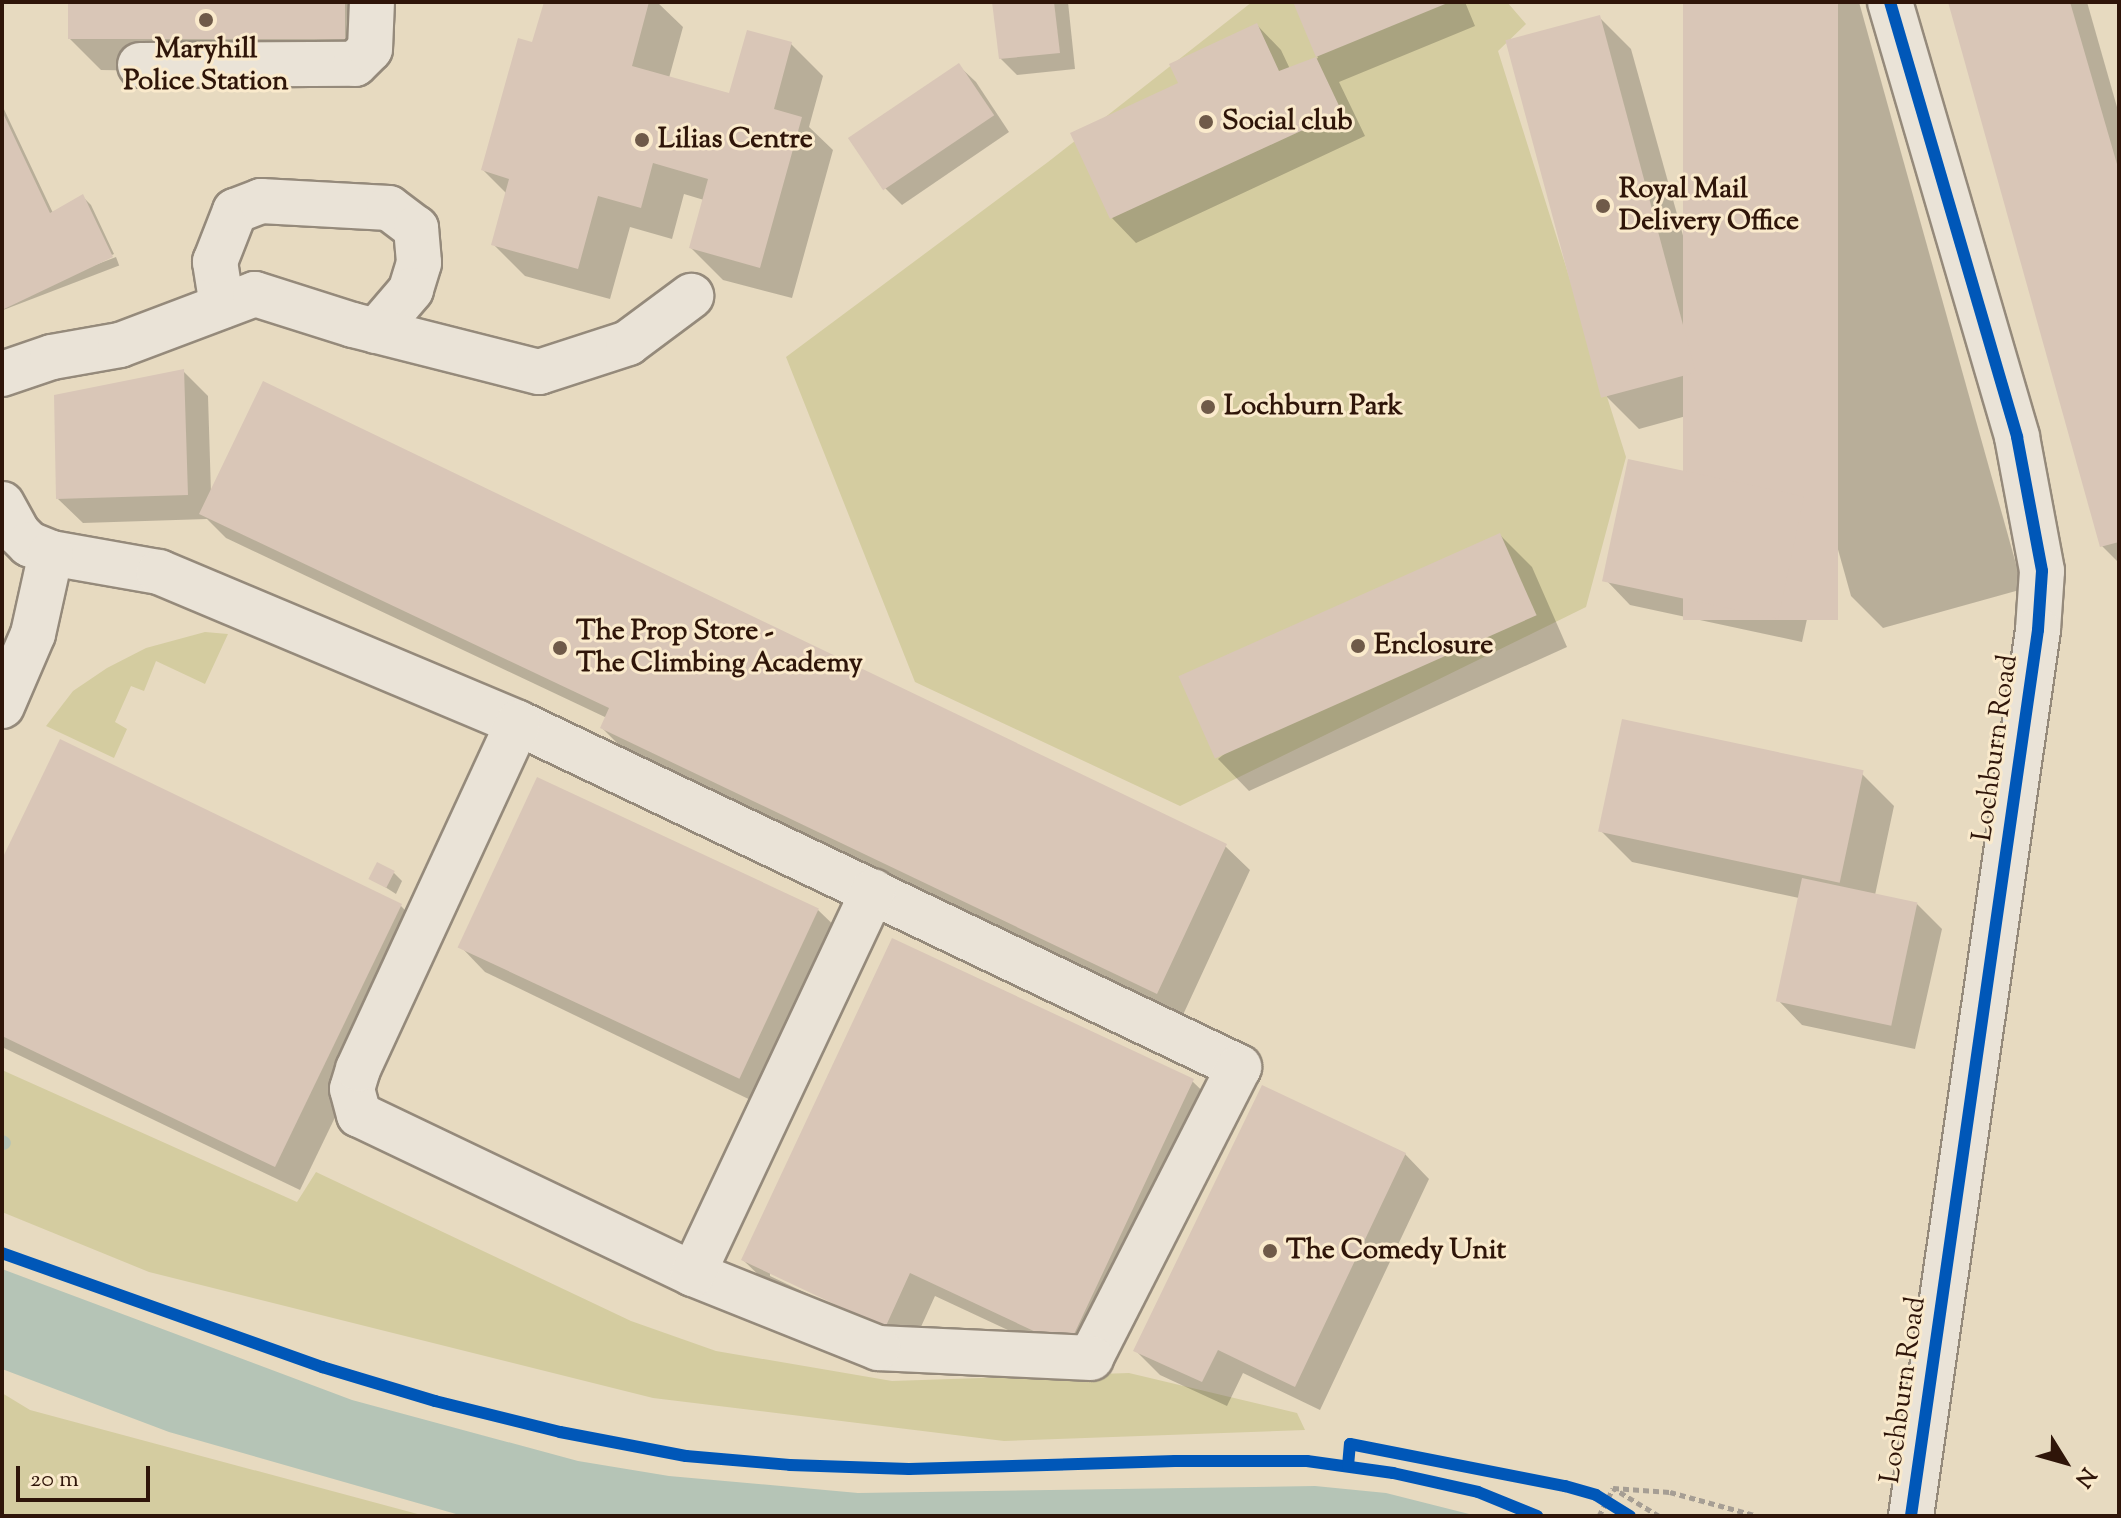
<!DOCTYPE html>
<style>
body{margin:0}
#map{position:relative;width:2121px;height:1518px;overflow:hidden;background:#e7dac0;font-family:"Sorts Mill Goudy",serif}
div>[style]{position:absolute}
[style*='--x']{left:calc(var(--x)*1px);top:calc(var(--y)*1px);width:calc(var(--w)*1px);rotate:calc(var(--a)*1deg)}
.green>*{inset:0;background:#d4cca0}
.water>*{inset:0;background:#b5c4b6}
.shadow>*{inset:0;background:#0003;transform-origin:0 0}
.stream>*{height:14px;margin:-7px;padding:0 7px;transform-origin:7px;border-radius:7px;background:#b5c4b6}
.building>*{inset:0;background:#d9c6b7;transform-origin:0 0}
.path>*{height:5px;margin-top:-2.5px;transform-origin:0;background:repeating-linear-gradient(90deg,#a69e94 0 6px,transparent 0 10px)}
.roads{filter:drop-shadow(2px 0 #958a7b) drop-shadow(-2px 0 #958a7b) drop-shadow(0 2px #958a7b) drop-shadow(0 -2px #958a7b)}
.minor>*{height:44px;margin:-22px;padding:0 22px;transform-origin:22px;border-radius:22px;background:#eae3d7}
.cycleway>*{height:12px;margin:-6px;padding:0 6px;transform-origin:6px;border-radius:6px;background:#0057b8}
.dots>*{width:22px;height:22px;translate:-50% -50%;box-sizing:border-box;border:4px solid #faeacc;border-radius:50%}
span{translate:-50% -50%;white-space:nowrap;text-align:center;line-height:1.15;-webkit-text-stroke:6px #faeacc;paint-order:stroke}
.poi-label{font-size:28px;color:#2f1509;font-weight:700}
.left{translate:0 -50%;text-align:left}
.street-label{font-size:28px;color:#2f1509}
.frame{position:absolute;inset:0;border:4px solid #2f1509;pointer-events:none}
.north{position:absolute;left:2025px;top:1422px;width:80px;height:80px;-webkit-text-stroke:6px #faeacc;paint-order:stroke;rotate:127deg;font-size:22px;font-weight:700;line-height:32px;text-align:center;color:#2f1509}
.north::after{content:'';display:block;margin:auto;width:28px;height:36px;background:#2f1509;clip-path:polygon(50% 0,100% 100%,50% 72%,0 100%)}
.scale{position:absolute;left:16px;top:1466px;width:134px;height:36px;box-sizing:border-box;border:4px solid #2f1509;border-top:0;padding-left:10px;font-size:24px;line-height:28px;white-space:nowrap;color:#2f1509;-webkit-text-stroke:6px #faeacc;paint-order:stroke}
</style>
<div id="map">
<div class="green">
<i style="clip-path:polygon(1252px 2px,1507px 2px,1526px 24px,1498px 51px,1626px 457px,1586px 607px,1180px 806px,915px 682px,786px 357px,1048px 162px)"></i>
<i style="clip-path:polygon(205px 632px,228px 634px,205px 684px,156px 661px,144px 691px,131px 686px,115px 722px,127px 729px,114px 758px,46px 726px,73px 691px,107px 668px,146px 648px)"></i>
<i style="clip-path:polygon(2px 1070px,297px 1202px,316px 1172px,631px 1321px,716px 1351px,892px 1381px,1129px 1373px,1297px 1413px,1305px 1430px,1004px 1441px,653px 1398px,149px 1272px,2px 1212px)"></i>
<i style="clip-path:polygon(2px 1393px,30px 1410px,425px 1516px,2px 1516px)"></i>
</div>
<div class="water">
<i style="clip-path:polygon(2px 1269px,352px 1400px,578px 1461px,669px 1476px,858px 1493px,1315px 1486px,1386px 1493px,1477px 1516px,463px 1516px,169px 1432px,2px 1369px)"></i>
</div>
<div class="shadow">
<i style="clip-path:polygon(70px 2px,368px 2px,377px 10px,376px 75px,101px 70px,69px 38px)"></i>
<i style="clip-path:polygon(546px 2px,657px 2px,683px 27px,669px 78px,731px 95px,791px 44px,823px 76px,809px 127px,833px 150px,792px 298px,723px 280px,691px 248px,704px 200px,684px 194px,672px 239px,630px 227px,610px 299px,525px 276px,493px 244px,507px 194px,483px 170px,534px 45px)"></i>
<i style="clip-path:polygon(995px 2px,1068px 2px,1075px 69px,1017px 75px,1000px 58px)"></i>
<i style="clip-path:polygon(1295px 2px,1465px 2px,1475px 26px,1339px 82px,1365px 136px,1136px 243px,1112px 218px,1073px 134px,1181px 84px,1257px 25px,1281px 50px,1290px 69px,1318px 58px)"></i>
<i style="clip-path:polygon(1685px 2px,1859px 2px,2023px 589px,1883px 628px,1851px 596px)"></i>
<i style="clip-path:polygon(1950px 2px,2087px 2px,2119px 114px,2119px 563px,2102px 546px)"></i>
<i style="clip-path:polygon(1599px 17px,1631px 49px,1730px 404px,1639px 429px,1607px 397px)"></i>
<i style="clip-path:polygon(959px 66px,976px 82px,1009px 132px,902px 205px,885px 188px)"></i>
<i style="clip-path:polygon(2px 105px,53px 213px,83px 197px,91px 205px,114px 254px,2px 308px)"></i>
<i style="left:116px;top:257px;width:9px;height:127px;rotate:69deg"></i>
<i style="clip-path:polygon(183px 371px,208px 396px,211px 493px,1225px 846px,1250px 870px,1182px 1017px,627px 753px,602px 728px,607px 718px,226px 538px,207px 519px,83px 523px,58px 499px)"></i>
<i style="clip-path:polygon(1803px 499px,1828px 523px,1802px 642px,1630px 605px,1606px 580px)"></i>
<i style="clip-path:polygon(1500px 535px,1532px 567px,1567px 647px,1249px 791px,1218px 759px)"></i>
<i style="clip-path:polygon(1862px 774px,1894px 806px,1875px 895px,1917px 904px,1942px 929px,1915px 1049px,1802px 1025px,1778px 1000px,1799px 898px,1632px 862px,1600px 830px)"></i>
<i style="clip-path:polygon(2px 863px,401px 906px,425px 931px,300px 1190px,2px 1047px)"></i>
<i style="clip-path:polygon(394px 873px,402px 881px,396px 894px,371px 878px)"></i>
<i style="clip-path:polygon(818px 910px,843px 934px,763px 1106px,485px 972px,461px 947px)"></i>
<i style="clip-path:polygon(evenodd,1192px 1081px,1217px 1105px,1093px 1370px,935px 1296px,910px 1351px,768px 1284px,743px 1260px,1192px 1081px,770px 1272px,895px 1330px,893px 1334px,770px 1276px,770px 1272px)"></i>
<i style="clip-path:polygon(1405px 1154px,1429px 1179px,1320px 1410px,1243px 1373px,1227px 1406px,1160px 1375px,1135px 1350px)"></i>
</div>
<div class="stream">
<i style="--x:2;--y:1142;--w:2;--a:27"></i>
</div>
<div class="building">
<i style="left:68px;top:2px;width:277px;height:37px"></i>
<i style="clip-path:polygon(544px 2px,649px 2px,632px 66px,729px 93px,747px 30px,792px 42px,774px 109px,802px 117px,760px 268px,689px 248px,708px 179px,653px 163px,641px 208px,598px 196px,578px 269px,491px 245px,509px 179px,481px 170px,518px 38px,532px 42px)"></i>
<i style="clip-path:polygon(992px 2px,1054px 2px,1060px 53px,999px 59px)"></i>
<i style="clip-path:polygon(1293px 2px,1450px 2px,1316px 57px)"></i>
<i style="left:1683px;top:2px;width:155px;height:618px"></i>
<i style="clip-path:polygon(1948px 2px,2070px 2px,2119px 171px,2119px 542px,2100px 547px)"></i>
<i style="left:1600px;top:15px;width:370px;height:98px;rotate:75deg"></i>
<i style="clip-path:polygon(1257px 23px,1279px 71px,1316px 57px,1342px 112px,1110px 219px,1070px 133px,1178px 83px,1169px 64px)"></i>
<i style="left:959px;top:63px;width:63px;height:134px;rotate:56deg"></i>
<i style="clip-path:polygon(2px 111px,50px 213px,83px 194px,113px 257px,2px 310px)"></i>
<i style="clip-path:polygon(184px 369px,188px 495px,56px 499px,54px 395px)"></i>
<i style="clip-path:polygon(263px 381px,1227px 844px,1157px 994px,600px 728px,609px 708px,199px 514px)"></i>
<i style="left:1628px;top:459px;width:180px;height:125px;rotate:12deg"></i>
<i style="left:1500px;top:533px;width:90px;height:352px;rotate:66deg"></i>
<i style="left:1622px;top:719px;width:247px;height:115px;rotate:12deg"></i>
<i style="clip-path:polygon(60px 739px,402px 904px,275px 1167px,2px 1036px,2px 859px)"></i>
<i style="left:537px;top:777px;width:311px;height:188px;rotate:25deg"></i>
<i style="left:377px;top:862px;width:20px;height:19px;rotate:27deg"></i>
<i style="left:1802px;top:878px;width:118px;height:126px;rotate:12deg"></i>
<i style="clip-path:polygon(892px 938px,1194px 1079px,1068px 1347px,910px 1273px,885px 1328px,741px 1260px)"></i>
<i style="clip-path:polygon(1262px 1085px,1406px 1153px,1295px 1387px,1218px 1350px,1202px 1382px,1133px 1351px)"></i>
</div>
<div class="path">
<i style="--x:1599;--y:1516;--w:31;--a:-63"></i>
<i style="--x:1659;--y:1516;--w:54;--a:-148.7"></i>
<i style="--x:1613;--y:1488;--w:57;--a:4"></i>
<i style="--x:1670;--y:1492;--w:91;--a:15.3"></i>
</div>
<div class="roads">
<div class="minor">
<i style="--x:1890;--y:2;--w:453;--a:73.7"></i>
<i style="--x:2017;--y:437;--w:136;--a:79.4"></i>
<i style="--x:2042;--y:571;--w:59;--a:93.9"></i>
<i style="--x:2038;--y:630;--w:895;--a:98.16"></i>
<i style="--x:140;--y:65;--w:215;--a:-0.3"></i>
<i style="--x:355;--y:64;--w:21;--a:-45"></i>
<i style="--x:370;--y:49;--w:47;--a:-87.6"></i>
<i style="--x:222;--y:306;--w:45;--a:-99"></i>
<i style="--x:215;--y:262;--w:55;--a:-68.6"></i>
<i style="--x:235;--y:211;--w:28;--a:-21"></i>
<i style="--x:261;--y:201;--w:128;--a:3.1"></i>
<i style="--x:389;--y:208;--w:34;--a:37"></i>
<i style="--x:416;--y:228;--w:35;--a:85"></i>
<i style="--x:419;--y:263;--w:28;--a:107"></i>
<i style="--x:411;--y:290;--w:54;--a:130.5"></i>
<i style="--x:2;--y:374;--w:53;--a:-18.8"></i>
<i style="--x:52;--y:357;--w:69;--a:-10"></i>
<i style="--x:120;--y:345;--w:144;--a:-20.7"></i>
<i style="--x:255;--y:294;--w:103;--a:17.6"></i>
<i style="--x:353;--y:325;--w:192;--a:14.2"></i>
<i style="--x:539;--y:372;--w:94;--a:-18"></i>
<i style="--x:628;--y:343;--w:79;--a:-36.7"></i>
<i style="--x:2;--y:504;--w:33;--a:61"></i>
<i style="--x:18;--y:533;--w:16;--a:45"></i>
<i style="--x:29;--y:544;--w:24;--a:22"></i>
<i style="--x:51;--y:553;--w:110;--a:10"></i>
<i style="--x:159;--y:572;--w:389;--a:22.8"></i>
<i style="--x:518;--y:723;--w:799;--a:25.51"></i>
<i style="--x:1239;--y:1067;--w:326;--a:117"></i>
<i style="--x:1091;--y:1358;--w:213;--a:-177.3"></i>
<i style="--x:878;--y:1348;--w:199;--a:-158.2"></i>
<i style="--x:693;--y:1274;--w:370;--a:-154.5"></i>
<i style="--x:359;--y:1115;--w:27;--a:-105"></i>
<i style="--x:352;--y:1089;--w:21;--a:-73"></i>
<i style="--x:358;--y:1069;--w:381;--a:-65.2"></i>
<i style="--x:2;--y:706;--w:78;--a:-66.7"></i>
<i style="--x:33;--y:634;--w:83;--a:-77.5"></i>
<i style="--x:693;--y:1274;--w:423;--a:-64.8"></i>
</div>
</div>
<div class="cycleway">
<i style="--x:1890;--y:2;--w:453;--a:73.7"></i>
<i style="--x:2017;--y:437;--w:136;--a:79.4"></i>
<i style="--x:2042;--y:571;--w:59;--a:93.9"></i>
<i style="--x:2038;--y:630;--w:895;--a:98.16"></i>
<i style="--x:2;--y:1253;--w:340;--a:19.6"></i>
<i style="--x:322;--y:1367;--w:118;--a:16.7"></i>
<i style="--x:435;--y:1401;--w:129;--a:13.9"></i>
<i style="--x:560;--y:1432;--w:128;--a:10.8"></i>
<i style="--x:686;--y:1456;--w:104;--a:4.9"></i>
<i style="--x:790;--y:1465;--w:119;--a:1.9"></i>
<i style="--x:909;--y:1469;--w:266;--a:-1.7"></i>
<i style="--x:1175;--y:1461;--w:132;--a:0"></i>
<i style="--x:1307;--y:1461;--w:87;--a:7.9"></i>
<i style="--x:1393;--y:1473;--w:87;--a:12.6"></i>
<i style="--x:1478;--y:1492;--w:64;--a:22.1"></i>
<i style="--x:1348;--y:1466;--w:22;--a:-85"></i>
<i style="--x:1350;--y:1444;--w:219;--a:11.1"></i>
<i style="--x:1565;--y:1486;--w:32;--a:16"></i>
<i style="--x:1596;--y:1495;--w:40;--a:32"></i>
</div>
<div class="dots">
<i style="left:206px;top:20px;background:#6f5a49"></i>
<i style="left:1206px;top:122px;background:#6f5a49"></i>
<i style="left:642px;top:140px;background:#6f5a49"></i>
<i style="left:1603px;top:206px;background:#6f5a49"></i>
<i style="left:1208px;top:407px;background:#6f5a49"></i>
<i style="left:1358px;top:646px;background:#6f5a49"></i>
<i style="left:560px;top:648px;background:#6f5a49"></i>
<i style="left:1270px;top:1251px;background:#6f5a49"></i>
</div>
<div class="poi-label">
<span style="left:206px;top:66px">Maryhill<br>Police Station</span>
<span class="left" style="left:1222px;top:122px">Social club</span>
<span class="left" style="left:658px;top:140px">Lilias Centre</span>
<span class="left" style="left:1619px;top:206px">Royal Mail<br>Delivery Office</span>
<span class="left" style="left:1224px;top:407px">Lochburn Park</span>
<span class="left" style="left:576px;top:648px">The Prop Store -<br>The Climbing Academy</span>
<span class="left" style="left:1374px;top:646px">Enclosure</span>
<span class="left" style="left:1286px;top:1251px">The Comedy Unit</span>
</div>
<div class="street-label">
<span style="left:1996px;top:748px;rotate:-82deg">Lochburn Road</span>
<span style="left:1904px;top:1390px;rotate:-82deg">Lochburn Road</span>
</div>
<div class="frame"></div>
<div class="north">N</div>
<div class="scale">20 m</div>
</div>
